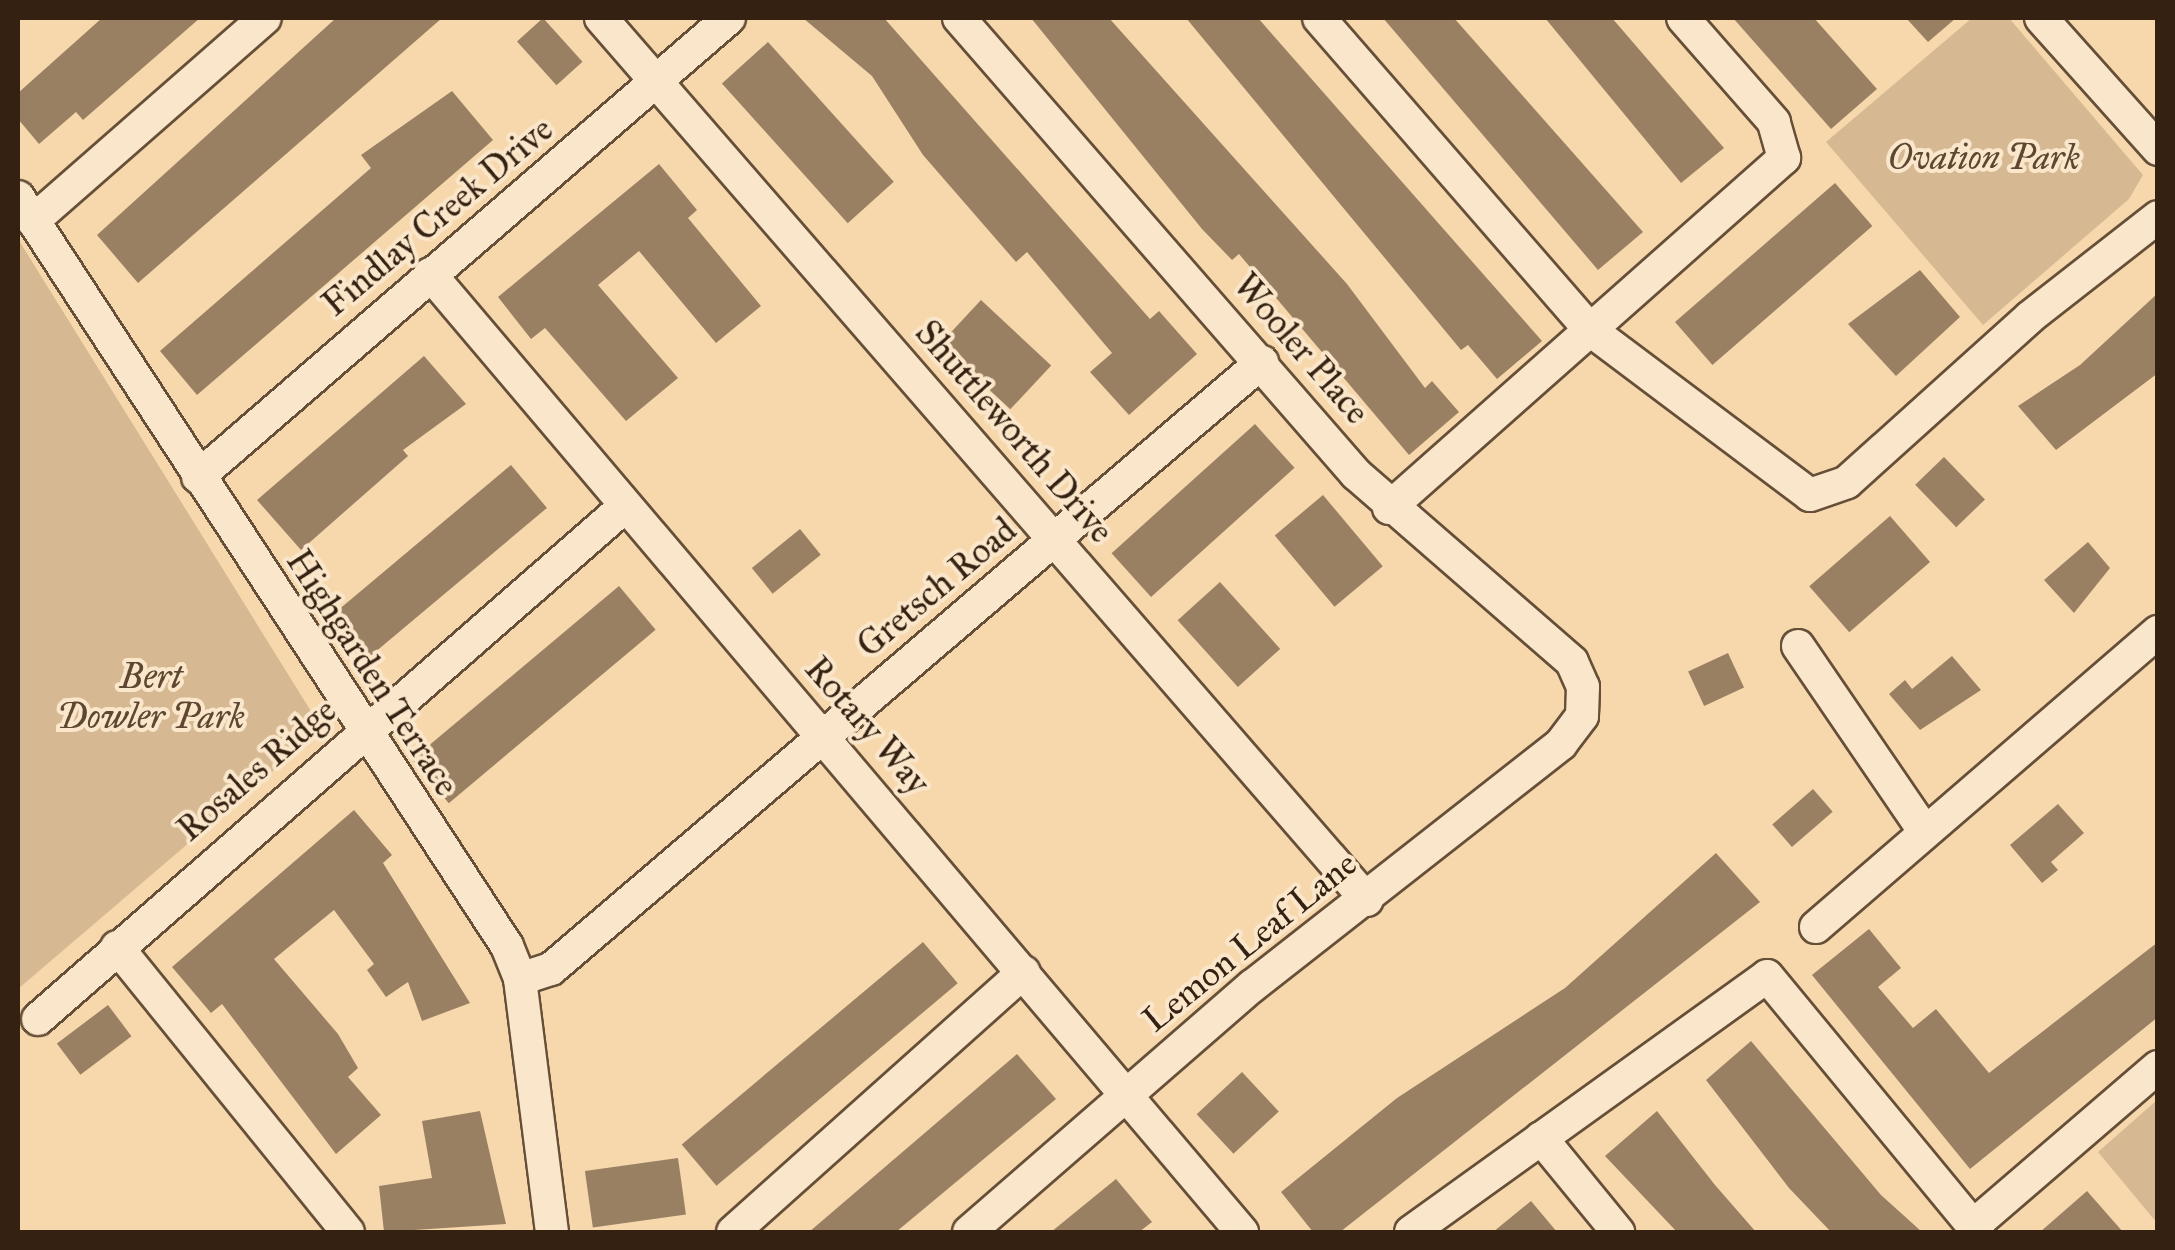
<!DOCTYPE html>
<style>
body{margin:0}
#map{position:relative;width:2175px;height:1250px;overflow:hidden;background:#f7d8ad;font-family:"IM FELL Great Primer",serif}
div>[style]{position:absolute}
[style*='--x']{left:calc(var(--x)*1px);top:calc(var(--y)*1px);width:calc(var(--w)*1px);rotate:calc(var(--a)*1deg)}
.green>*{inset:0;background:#d6b992}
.building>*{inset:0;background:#9a8062;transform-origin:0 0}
.roads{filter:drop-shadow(2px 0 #664f38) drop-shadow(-2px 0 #664f38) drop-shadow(0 2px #664f38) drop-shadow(0 -2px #664f38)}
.minor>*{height:32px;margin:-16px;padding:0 16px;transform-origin:16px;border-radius:16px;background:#fae6ca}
span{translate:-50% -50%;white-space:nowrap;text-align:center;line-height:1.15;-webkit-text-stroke:8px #fae6ca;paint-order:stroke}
.park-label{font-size:35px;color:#5d4731;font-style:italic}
.street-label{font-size:35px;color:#352111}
.frame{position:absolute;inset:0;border:20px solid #352111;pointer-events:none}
</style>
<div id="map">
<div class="green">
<i style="clip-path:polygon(1972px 18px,2009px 18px,2143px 175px,2129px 199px,1983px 325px,1826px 142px)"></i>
<i style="clip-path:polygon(18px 239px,322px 729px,18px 989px)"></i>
<i style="clip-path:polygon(2157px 1100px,2157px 1223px,2098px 1152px)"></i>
</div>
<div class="building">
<i style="clip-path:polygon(102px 18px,200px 18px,83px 120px,76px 112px,39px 144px,18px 119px,18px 93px)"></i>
<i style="clip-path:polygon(336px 18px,442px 18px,138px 283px,97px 235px)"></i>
<i style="left:543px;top:18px;width:59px;height:35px;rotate:48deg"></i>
<i style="clip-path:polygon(803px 18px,884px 18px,1150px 319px,1159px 311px,1197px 354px,1129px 415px,1090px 372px,1112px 353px,1027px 252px,1016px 262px,923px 155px,872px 76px)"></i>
<i style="clip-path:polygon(1031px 18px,1109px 18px,1347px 284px,1425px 388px,1432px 381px,1459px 412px,1409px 455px,1239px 254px,1232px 260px,1202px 229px)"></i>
<i style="clip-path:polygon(1186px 18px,1258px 18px,1542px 341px,1497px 379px,1468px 345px,1461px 350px)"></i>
<i style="clip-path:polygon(1383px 18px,1454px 18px,1643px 232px,1598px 270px)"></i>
<i style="clip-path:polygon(1545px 18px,1612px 18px,1724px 148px,1681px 183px)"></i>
<i style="clip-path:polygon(1733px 18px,1814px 18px,1877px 89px,1831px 129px)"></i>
<i style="clip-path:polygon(1906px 18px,1956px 18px,1928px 42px)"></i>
<i style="left:768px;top:42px;width:188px;height:62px;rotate:48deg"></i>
<i style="clip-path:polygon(452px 91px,493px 140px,197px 395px,160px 351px,371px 168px,361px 155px)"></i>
<i style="clip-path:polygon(659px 164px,697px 210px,688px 218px,761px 306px,716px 343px,639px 251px,598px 285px,678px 378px,626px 421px,545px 328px,531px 339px,498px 297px)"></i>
<i style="left:1835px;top:183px;width:57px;height:212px;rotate:49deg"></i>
<i style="clip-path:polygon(1920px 270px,1960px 317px,1896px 376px,1848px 324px)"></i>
<i style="clip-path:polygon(2158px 293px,2158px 373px,2056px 450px,2018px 406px,2080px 365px)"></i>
<i style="left:981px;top:300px;width:96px;height:60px;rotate:43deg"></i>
<i style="clip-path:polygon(424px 356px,466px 404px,403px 450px,408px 456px,301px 550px,257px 500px)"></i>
<i style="left:1255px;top:424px;width:59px;height:193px;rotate:48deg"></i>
<i style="left:1944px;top:457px;width:59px;height:40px;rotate:46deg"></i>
<i style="left:511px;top:465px;width:56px;height:241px;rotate:50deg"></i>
<i style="left:1323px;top:495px;width:93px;height:63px;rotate:50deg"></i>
<i style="left:1890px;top:516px;width:61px;height:107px;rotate:49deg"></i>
<i style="left:800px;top:529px;width:33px;height:62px;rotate:51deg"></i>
<i style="clip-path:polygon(2088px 542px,2110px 568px,2074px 613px,2044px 580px)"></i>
<i style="left:1220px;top:582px;width:90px;height:57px;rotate:48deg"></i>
<i style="left:619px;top:586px;width:57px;height:270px;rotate:50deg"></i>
<i style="left:1728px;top:653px;width:38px;height:44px;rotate:65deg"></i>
<i style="clip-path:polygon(1952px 656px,1981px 690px,1920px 730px,1889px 694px,1905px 680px,1912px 689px)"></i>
<i style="left:1813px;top:789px;width:30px;height:54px;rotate:49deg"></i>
<i style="clip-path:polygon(2058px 804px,2084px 833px,2051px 862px,2058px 870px,2042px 883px,2010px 845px)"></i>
<i style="clip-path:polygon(354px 810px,392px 855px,383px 863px,470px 1003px,422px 1021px,408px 982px,386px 997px,367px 970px,374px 964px,334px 910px,274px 959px,338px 1034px,358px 1068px,348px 1077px,381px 1115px,336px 1154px,222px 1004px,211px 1013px,172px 967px)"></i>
<i style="clip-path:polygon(1716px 853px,1760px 902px,1340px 1232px,1313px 1232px,1281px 1192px,1397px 1098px,1565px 988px)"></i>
<i style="clip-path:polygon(1869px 929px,1901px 968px,1878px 987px,1913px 1028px,1936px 1009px,1989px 1073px,2158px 942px,2158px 1017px,1970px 1169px,1812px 975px)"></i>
<i style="left:923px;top:942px;width:54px;height:315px;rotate:50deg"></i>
<i style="left:108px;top:1005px;width:39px;height:64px;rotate:53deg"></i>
<i style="clip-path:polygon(1751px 1041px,1881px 1195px,1922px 1232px,1831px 1232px,1789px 1188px,1706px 1080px)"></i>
<i style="clip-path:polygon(1017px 1054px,1056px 1099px,896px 1232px,809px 1232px)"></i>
<i style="left:1242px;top:1072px;width:54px;height:62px;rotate:47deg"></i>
<i style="clip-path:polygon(480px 1111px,506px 1224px,384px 1232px,379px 1186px,432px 1178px,422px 1121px)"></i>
<i style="clip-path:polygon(1657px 1111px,1715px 1185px,1756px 1232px,1677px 1232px,1605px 1156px)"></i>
<i style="left:678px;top:1158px;width:57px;height:94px;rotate:82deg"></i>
<i style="clip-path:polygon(1116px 1179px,1152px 1222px,1139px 1232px,1051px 1232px)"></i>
<i style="clip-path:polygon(2087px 1191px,2123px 1232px,2040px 1232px)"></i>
<i style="clip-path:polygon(1531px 1201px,1557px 1232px,1493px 1232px)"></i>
</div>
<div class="roads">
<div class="minor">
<i style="--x:601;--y:18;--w:1168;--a:49.03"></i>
<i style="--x:959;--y:18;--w:605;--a:48.96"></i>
<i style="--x:1356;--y:474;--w:286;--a:41"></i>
<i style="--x:1572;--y:662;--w:27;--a:66"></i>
<i style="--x:1583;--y:687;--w:29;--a:92"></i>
<i style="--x:1582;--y:716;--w:35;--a:127"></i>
<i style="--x:1561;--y:744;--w:392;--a:141.9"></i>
<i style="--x:1252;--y:986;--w:375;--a:139"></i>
<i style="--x:1319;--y:18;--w:412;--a:49"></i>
<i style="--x:1589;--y:329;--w:276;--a:36.9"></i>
<i style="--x:1810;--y:495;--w:39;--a:-19"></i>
<i style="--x:1847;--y:482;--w:246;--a:-42"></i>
<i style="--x:2030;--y:317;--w:162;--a:-38"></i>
<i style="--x:2041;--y:18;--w:176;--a:48.2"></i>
<i style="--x:18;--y:197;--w:894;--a:56.86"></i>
<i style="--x:507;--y:946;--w:35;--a:68"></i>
<i style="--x:520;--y:979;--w:255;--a:82.8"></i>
<i style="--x:33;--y:221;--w:308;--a:-41.2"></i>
<i style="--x:430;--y:274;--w:1256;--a:49.72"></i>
<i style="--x:198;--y:477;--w:702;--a:-40.84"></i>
<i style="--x:1389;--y:508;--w:528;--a:-41.54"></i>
<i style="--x:1784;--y:158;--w:37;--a:-106"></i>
<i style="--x:1774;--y:122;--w:138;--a:-131.2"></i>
<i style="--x:1798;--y:646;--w:224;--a:55.7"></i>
<i style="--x:1816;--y:927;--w:452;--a:-40.8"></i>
<i style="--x:117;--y:947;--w:367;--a:51"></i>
<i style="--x:520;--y:979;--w:33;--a:-18"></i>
<i style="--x:551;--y:969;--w:935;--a:-40.49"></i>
<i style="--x:38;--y:1019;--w:778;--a:-41.14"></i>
<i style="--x:1541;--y:1138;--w:122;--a:50.7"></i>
<i style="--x:1973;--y:1226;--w:244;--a:-40.7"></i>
<i style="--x:733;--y:1232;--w:390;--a:-41.8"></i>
<i style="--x:1411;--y:1232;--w:438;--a:-35.7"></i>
<i style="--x:1767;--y:976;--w:332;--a:50.5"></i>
</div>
</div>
<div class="park-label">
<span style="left:1984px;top:158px">Ovation Park</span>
<span style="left:151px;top:697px">Bert<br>Dowler Park</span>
</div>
<div class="street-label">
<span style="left:438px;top:217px;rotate:-40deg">Findlay Creek Drive</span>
<span style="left:1301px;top:349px;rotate:49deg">Wooler Place</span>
<span style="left:1014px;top:432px;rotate:49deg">Shuttleworth Drive</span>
<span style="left:937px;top:588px;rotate:-40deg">Gretsch Road</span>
<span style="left:372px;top:673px;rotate:57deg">Highgarden Terrace</span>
<span style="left:867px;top:726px;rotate:49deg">Rotary Way</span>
<span style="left:257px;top:770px;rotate:-41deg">Rosales Ridge</span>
<span style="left:1250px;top:942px;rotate:-39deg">Lemon Leaf Lane</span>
</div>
<div class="frame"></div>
</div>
